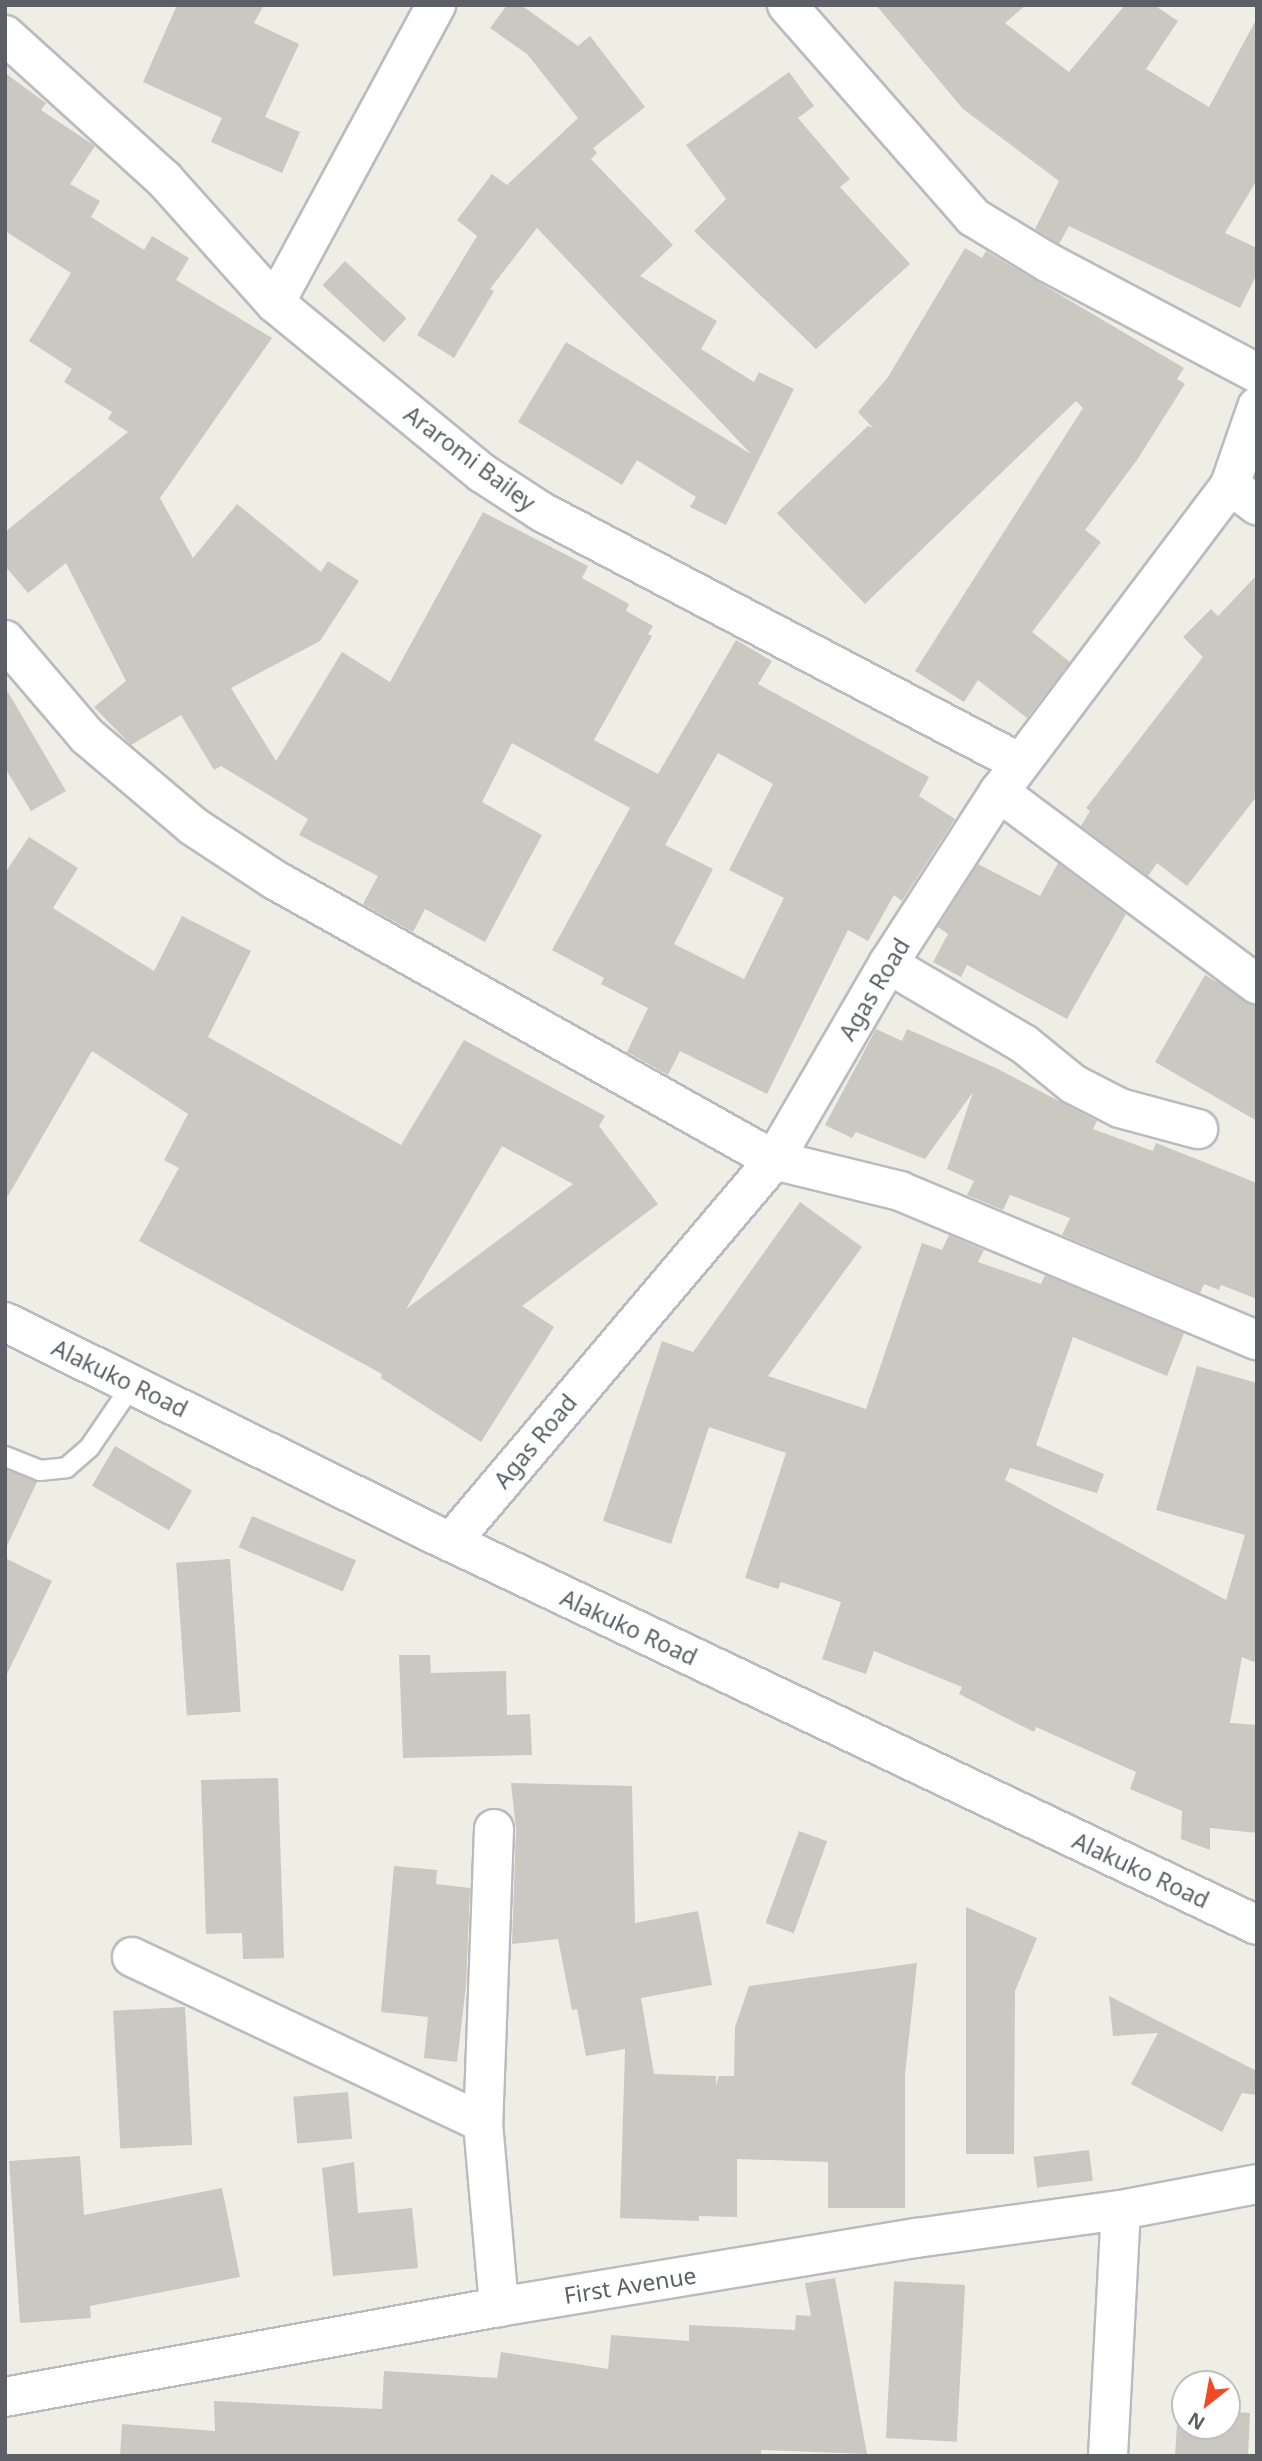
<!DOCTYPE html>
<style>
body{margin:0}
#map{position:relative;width:1262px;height:2461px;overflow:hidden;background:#efeee4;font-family:"Noto Sans",sans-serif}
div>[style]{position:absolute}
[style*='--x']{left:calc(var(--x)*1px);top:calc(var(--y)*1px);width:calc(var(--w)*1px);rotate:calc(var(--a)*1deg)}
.building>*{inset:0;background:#cac8c1;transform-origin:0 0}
.roads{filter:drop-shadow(2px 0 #b9bbc1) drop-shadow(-2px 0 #b9bbc1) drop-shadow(0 2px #b9bbc1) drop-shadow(0 -2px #b9bbc1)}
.lane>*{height:19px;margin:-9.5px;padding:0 9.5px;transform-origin:9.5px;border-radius:9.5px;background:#fff}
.street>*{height:38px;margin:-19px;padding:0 19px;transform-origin:19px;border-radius:19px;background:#fff}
.secondary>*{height:38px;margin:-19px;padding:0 19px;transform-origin:19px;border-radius:19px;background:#fff}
span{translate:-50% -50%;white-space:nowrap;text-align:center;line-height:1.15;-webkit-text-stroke:7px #fff;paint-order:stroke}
.street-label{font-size:23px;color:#5c5f65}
.frame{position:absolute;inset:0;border:7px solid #5c5f65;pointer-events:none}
.north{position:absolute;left:1171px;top:2370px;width:70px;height:70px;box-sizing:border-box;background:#fff;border:2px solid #bebfc1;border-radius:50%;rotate:211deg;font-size:19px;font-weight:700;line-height:28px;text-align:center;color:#5c5f65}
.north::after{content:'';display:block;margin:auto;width:24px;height:32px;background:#f14a29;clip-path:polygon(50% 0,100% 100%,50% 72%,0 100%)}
</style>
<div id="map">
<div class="building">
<i style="clip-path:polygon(177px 5px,264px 5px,254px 23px,299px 44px,265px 117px,300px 132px,282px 173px,211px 142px,222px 118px,143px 82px)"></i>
<i style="clip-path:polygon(507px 5px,521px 5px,578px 46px,590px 36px,645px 107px,593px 148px,597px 153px,591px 159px,673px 245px,640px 276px,717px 321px,701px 349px,754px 382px,759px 372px,794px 389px,726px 525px,690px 507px,696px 497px,637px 460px,622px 485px,518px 422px,566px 342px,751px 454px,537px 228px,490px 289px,494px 291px,454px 358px,417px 335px,477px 236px,457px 220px,492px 174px,507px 185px,578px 118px,527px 54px,490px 28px)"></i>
<i style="clip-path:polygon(876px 5px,1026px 5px,1005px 23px,1069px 72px,1125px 5px,1154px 5px,1178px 21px,1146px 69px,1209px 107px,1257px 18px,1257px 180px,1225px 233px,1257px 248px,1257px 274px,1240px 308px,1069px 226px,1059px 244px,1035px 229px,1059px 181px,963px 109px)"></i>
<i style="clip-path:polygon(789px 72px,814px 106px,798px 118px,850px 179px,840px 187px,910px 264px,816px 349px,694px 231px,726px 199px,686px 145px)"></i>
<i style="clip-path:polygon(evenodd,5px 73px,46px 103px,41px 110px,95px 146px,70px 184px,100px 201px,91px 217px,144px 250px,152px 236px,189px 258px,176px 280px,272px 338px,160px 498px,193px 558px,237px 504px,321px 572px,328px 561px,359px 581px,320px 641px,231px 688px,276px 761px,342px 652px,390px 682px,483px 512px,588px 566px,582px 578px,629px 604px,626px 611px,653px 626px,648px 634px,652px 636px,594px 740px,658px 774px,736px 640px,772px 661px,758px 684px,929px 777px,919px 796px,955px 819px,902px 901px,894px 895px,868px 941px,848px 930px,767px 1094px,680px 1051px,668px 1075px,627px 1052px,648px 1008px,601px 984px,604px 978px,552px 950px,630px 808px,512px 743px,482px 802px,542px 835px,485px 942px,425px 909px,413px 932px,363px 904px,378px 876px,299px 835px,308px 819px,221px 766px,214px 770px,181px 715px,131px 745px,94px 707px,126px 681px,66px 563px,28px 593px,5px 566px,5px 532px,128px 432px,108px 419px,112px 412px,64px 382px,72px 369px,29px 341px,71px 273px,5px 231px,5px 73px,718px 753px,773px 784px,729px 870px,784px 898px,744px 979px,674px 944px,713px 869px,665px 845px,718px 753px)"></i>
<i style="clip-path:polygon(965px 248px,982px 258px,986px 251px,1184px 368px,1177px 379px,1185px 384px,1137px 460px,1085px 530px,1101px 542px,1032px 632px,1070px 662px,1027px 718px,978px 680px,964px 702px,915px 671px,1083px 408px,1076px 401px,865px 604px,777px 513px,868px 426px,873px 428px,858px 412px,888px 377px)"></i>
<i style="left:345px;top:261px;width:84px;height:33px;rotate:43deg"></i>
<i style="clip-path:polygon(1257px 575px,1257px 796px,1187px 886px,1157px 863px,1148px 876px,1081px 826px,1090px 811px,1086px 808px,1203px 657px,1183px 637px,1211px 609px,1218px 616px)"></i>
<i style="clip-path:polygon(5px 687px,66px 791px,31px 811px,5px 768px)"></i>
<i style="clip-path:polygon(evenodd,29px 837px,78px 868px,53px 908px,154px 971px,182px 916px,251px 951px,208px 1037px,401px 1145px,464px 1040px,605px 1116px,599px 1126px,658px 1204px,522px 1306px,554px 1327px,481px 1442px,381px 1378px,382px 1374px,139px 1241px,179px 1168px,164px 1160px,188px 1114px,92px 1051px,5px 1201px,5px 873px,29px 837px,502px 1146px,573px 1184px,406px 1309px,502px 1146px)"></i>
<i style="clip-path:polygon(1058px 863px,1126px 914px,1067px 1019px,967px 965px,961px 977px,933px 962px,948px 934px,938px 927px,978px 864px,1040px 896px)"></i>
<i style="clip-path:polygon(1205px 975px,1257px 1005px,1257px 1121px,1155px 1062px)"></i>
<i style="clip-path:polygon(876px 1029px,902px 1041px,907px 1029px,996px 1068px,1097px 1121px,1093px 1129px,1153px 1151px,1156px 1143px,1257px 1183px,1257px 1299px,1221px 1285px,1219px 1290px,1204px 1284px,1200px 1293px,1062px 1235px,1070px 1218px,1010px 1195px,1003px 1210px,967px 1195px,974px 1181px,947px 1169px,973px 1092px,925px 1159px,856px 1132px,852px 1138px,825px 1125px)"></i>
<i style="clip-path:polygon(800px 1202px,862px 1247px,768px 1376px,866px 1409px,922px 1243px,942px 1250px,949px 1235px,984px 1250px,978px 1262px,1041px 1284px,1045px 1275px,1184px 1333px,1167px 1376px,1073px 1337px,1036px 1445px,1104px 1474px,1097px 1493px,1010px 1468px,1005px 1480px,1226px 1600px,1245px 1535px,1156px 1510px,1197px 1366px,1257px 1383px,1257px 1663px,1242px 1657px,1230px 1723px,1257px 1725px,1257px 1833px,1210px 1828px,1210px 1850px,1181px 1839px,1182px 1811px,1130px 1789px,1136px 1772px,1036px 1727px,1034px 1732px,959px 1694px,962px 1687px,874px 1651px,866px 1674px,822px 1659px,841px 1602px,781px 1582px,778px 1589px,745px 1578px,786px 1453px,709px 1427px,671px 1544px,603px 1521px,662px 1341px,693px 1352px)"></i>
<i style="left:115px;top:1446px;width:89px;height:46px;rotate:30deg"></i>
<i style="clip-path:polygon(5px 1469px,37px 1482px,5px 1550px)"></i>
<i style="left:252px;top:1516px;width:113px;height:34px;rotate:23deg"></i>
<i style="clip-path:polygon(5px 1558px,52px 1581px,5px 1678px)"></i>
<i style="left:230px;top:1559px;width:153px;height:54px;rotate:86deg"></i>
<i style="clip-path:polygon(399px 1655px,430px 1655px,431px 1673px,506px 1671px,507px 1715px,530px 1714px,532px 1755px,403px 1758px)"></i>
<i style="clip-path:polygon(278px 1778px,284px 1958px,243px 1959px,242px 1933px,206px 1934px,201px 1780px)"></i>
<i style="clip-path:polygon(511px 1783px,632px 1786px,635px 1923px,698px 1911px,712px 1985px,641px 1998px,654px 2074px,716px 2076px,716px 2085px,719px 2076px,734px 2076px,735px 2027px,749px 1986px,917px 1963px,905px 2075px,905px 2208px,828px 2208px,828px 2162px,737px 2159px,737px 2217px,699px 2216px,699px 2221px,620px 2218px,625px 2049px,586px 2056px,577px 2009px,572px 2010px,558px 1939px,512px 1944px,516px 1830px)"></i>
<i style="left:799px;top:1831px;width:30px;height:98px;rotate:20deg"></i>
<i style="clip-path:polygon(394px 1866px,437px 1870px,436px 1884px,470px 1888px,466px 1986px,457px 2062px,424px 2058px,428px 2017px,381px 2012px)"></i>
<i style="clip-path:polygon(966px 1907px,1037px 1938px,1015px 1991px,1014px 2154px,966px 2154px)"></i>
<i style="clip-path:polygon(1109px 1996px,1257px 2071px,1257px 2095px,1242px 2093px,1222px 2132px,1131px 2084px,1158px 2033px,1113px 2036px)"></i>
<i style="left:185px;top:2007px;width:138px;height:72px;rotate:87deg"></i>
<i style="left:348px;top:2092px;width:47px;height:55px;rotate:85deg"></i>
<i style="left:1089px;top:2150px;width:31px;height:56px;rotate:83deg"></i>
<i style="clip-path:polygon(80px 2156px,84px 2215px,222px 2188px,240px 2277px,90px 2306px,91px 2318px,20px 2323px,9px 2161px)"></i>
<i style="clip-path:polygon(354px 2162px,358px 2213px,412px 2208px,418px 2268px,333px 2276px,322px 2168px)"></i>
<i style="clip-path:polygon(835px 2278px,867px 2454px,761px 2450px,761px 2456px,120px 2456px,122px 2424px,215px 2431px,214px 2401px,382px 2409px,384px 2371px,497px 2378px,501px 2352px,608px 2369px,611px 2335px,689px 2341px,689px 2325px,795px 2330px,796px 2315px,811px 2316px,805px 2283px)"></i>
<i style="left:965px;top:2285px;width:157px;height:71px;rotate:93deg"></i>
<i style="clip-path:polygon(1178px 2409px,1185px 2409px,1185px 2426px,1227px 2426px,1227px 2411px,1250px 2413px,1248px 2456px,1175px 2456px)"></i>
</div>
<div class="roads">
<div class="lane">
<i style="--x:5;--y:1456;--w:37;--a:22"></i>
<i style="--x:39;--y:1470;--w:27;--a:-6"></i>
<i style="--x:66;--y:1467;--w:30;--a:-41"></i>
<i style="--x:89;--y:1447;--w:76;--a:-55.7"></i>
</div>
<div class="street">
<i style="--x:787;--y:5;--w:282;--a:48.7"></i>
<i style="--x:973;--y:217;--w:87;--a:31.3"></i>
<i style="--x:1047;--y:262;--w:238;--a:27.9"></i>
<i style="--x:5;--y:35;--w:215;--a:42.2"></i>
<i style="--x:164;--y:179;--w:166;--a:48.2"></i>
<i style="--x:275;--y:303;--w:268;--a:39.4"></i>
<i style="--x:482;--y:473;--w:72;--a:33"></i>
<i style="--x:542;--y:512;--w:540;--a:27.7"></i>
<i style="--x:275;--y:303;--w:339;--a:-61.6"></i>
<i style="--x:1230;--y:485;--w:34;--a:37"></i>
<i style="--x:5;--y:640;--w:126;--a:49.5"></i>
<i style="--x:87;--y:736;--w:139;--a:40.3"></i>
<i style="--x:193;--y:826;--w:98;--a:33.4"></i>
<i style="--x:275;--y:880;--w:572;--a:29.3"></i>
<i style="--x:774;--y:1160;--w:130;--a:13.8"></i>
<i style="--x:900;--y:1191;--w:387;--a:22.7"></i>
<i style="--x:999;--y:792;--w:322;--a:36.7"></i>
<i style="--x:888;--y:964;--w:158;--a:30.5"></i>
<i style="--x:1024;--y:1044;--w:63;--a:39.2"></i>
<i style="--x:1073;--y:1084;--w:53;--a:27.1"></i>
<i style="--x:1120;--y:1108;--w:81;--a:15.1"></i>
<i style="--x:451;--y:1542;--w:500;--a:-49.78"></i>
<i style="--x:774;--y:1160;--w:227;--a:-59.8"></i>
<i style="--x:888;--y:964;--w:205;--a:-57.2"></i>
<i style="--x:999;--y:792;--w:384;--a:-53"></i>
<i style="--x:1230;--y:485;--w:83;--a:-70.9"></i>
<i style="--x:494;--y:1829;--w:294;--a:92.1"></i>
<i style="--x:483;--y:2123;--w:185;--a:85"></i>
<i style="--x:132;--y:1957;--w:388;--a:25.3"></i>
<i style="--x:5;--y:2397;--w:502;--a:-10.33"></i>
<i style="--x:499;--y:2307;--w:423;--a:-9.4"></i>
<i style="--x:916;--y:2238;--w:207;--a:-7.8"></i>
<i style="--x:1121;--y:2210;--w:138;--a:-10.8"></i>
<i style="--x:1108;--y:2456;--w:246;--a:-87"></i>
</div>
<div class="secondary">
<i style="--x:5;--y:1322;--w:497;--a:26.3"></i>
<i style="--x:451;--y:1542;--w:892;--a:25.42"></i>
</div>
</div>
<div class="street-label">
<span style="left:470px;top:458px;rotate:37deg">Araromi Bailey</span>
<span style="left:874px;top:989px;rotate:-59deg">Agas Road</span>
<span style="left:120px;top:1378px;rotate:26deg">Alakuko Road</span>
<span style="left:535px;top:1441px;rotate:-50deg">Agas Road</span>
<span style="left:629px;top:1627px;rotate:25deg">Alakuko Road</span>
<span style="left:1141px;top:1870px;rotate:25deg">Alakuko Road</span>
<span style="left:630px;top:2285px;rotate:-9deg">First Avenue</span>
</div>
<div class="frame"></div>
<div class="north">N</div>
</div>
